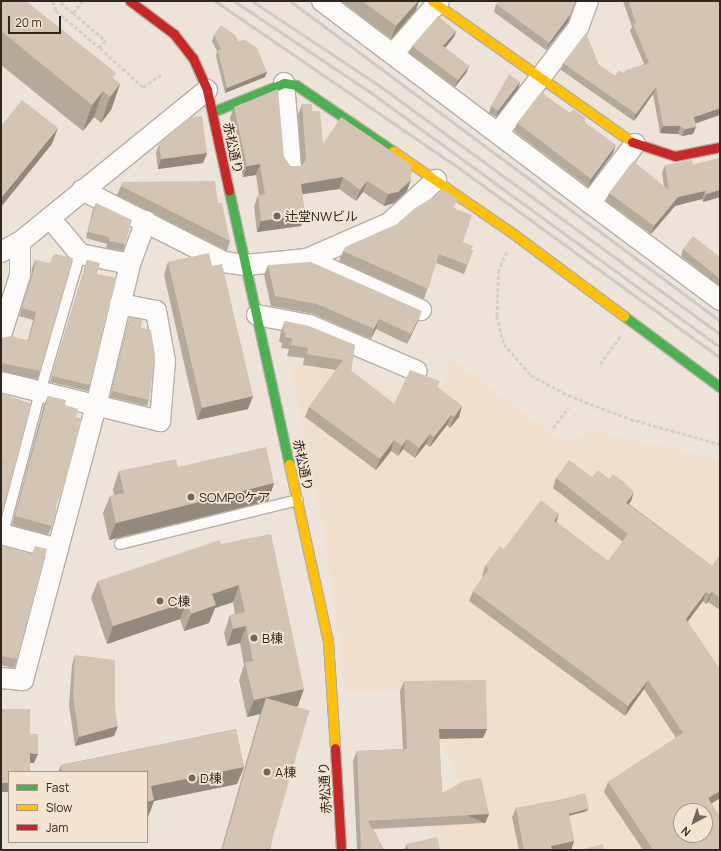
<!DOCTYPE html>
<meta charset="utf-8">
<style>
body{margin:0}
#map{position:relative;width:721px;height:851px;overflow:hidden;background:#ede3d9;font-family:Manrope,"Noto Sans JP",sans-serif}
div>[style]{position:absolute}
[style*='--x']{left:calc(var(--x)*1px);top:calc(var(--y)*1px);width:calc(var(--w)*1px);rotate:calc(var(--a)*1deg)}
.built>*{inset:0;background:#f0dfcd}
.path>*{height:2.5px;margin-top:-1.25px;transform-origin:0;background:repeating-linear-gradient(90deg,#d3d0cd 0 4px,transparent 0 6px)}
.roads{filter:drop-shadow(1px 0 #b6afa7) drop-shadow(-1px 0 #b6afa7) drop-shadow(0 1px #b6afa7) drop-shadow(0 -1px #b6afa7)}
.lane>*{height:10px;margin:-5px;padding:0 5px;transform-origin:5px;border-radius:5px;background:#fcfbf9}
.street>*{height:20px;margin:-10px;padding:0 10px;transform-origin:10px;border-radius:10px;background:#fcfbf9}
.fast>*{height:9px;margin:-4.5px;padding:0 4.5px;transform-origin:4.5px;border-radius:4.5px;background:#4caf50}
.slow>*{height:9px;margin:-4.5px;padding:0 4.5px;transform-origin:4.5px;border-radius:4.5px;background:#ffc107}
.jam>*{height:9px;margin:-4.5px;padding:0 4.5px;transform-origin:4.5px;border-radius:4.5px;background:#c62828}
.rail>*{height:3px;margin:-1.5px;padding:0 1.5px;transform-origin:1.5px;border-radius:1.5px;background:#cdcac7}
.wall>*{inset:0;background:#b5a99a}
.shaded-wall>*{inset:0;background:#94897d;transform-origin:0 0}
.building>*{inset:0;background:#d3c4b3;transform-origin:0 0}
.dots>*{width:11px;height:11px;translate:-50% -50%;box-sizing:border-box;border:2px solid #f5e4d1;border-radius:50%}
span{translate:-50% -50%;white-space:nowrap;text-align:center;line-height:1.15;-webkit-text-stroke:3.5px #f5e4d1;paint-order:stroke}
.street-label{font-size:13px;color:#2e2720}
.poi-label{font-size:13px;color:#2e2720}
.left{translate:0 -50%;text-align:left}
.frame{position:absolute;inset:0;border:2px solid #2e2720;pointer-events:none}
.legend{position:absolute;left:8px;top:771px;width:140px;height:72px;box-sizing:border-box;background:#f5e4d1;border:1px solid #a5988a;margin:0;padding:5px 7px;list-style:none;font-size:12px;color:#2e2720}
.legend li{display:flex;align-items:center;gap:8px;height:20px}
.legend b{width:20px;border:1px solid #a5988a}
.north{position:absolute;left:673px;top:803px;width:40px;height:40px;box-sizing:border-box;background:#f5e4d1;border:1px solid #a5988a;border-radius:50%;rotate:220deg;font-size:11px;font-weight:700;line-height:16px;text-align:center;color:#2e2720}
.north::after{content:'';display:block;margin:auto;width:14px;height:18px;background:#716961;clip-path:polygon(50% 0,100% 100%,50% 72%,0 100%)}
.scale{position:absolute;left:8px;top:16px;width:53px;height:18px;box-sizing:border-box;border:2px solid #2e2720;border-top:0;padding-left:5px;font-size:12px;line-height:14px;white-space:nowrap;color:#2e2720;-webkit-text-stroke:3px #f5e4d1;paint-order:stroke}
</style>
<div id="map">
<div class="built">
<i style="clip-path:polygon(evenodd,448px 360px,455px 361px,564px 443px,588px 430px,720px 459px,720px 850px,435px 850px,428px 824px,461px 786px,437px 732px,433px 687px,346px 693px,323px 523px,290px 366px,356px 372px,424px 421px,446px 379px,448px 360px,681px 811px,705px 811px,705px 835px,681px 835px,681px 811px)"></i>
</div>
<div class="path">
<i style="--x:53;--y:1;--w:10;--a:73"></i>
<i style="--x:56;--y:11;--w:57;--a:40.1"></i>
<i style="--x:63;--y:1;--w:3;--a:135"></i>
<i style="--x:61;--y:3;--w:16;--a:40"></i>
<i style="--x:73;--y:13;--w:15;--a:-53"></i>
<i style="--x:73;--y:13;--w:43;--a:40.3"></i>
<i style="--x:106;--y:41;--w:9;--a:131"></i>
<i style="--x:100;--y:48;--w:58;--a:42.2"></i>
<i style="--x:143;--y:87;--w:22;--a:-34"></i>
<i style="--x:507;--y:252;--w:20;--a:114"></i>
<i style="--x:499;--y:270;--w:46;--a:92.5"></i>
<i style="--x:497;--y:316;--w:29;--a:76"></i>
<i style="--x:504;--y:344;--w:41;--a:48.9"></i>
<i style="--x:531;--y:375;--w:42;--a:28.4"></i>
<i style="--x:568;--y:395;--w:66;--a:21.2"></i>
<i style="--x:630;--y:419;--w:93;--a:15.5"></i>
<i style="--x:600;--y:364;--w:34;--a:-54"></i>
<i style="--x:553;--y:428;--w:25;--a:-53"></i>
</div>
<div class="roads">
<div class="lane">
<i style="--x:2;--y:537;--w:150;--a:-75.3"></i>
<i style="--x:40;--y:392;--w:144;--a:-73.8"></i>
<i style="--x:120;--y:544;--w:183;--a:-13.9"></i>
</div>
<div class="street">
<i style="--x:322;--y:1;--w:336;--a:37"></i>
<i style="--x:393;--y:54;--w:70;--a:-49"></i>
<i style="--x:284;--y:83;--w:84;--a:85.2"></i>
<i style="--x:499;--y:132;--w:131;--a:-52.8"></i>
<i style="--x:578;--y:28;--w:29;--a:-70"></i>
<i style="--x:635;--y:144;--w:74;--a:127.3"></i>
<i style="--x:590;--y:203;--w:162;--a:36.7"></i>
<i style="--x:82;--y:190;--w:159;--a:26.9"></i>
<i style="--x:224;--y:262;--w:22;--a:8"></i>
<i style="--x:246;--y:265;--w:61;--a:-5.6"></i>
<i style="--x:307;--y:259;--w:90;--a:-23.7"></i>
<i style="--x:389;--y:223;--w:64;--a:-42.5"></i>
<i style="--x:1;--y:252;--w:21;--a:-28"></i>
<i style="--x:20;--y:242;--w:241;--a:-39.1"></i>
<i style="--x:307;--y:259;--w:125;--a:24.1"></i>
<i style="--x:130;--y:264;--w:46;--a:-69.6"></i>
<i style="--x:257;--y:315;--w:53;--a:10.9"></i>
<i style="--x:309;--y:325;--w:117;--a:23.1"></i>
<i style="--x:1;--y:335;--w:63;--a:-72.4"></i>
<i style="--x:20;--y:275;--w:33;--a:-90"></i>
<i style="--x:1;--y:382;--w:164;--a:13.8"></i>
<i style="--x:160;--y:421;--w:60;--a:-85.2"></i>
<i style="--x:165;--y:361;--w:51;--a:-100.2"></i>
<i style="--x:156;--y:311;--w:37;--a:-169"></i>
<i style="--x:1;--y:534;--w:59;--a:14.7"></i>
<i style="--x:1;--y:678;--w:22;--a:5"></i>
<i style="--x:23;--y:680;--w:284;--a:-75.1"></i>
<i style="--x:96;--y:406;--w:146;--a:-76.5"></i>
<i style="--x:130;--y:264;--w:51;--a:-168.7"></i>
<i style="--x:80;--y:254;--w:47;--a:-129.8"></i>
</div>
<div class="fast">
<i style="--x:212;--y:112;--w:78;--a:-21.9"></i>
<i style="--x:284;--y:83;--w:12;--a:9"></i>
<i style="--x:296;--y:85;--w:117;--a:34.2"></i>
<i style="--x:229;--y:191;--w:280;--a:77.6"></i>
<i style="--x:624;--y:316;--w:119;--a:36.5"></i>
</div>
<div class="slow">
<i style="--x:432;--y:1;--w:245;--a:35.2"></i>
<i style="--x:393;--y:151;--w:148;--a:34.5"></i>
<i style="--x:515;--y:235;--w:136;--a:36.6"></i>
<i style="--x:289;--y:464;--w:182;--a:77.6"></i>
<i style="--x:328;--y:642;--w:106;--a:86.2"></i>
</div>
<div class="jam">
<i style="--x:130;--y:1;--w:55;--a:36.9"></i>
<i style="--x:174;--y:34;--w:31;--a:52"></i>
<i style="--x:193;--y:58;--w:35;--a:66"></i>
<i style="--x:207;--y:90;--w:103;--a:77.7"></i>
<i style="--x:632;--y:142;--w:45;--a:18"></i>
<i style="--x:675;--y:156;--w:46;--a:-11.3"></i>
<i style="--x:335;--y:748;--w:102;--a:86.6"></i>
</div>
</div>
<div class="rail">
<i style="--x:215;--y:1;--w:287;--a:34.4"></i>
<i style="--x:452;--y:163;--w:331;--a:36"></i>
<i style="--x:234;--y:1;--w:164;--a:33.8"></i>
<i style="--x:370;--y:92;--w:433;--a:36.1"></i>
<i style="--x:252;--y:1;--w:150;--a:33.6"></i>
<i style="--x:377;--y:84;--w:424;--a:36.1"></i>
<i style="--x:290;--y:1;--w:536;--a:36.66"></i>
</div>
<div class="wall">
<i style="clip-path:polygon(1px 1px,120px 84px,111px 110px,101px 123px,94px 117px,83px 131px,1px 65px)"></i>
<i style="clip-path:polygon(341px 1px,419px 1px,416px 10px,391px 39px)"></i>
<i style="clip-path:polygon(623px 1px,720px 1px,695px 123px,696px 127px,693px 134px,682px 136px,678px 134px,660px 133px,653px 94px,634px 121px,561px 70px,563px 63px,599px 65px,615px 76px,623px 73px,644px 64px,630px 31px,632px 27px)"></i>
<i style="clip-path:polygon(496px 4px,568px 22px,546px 50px,494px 12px)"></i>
<i style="clip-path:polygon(456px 31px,454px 37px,445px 48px,469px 66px,466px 73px,455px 87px,409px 53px,412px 46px)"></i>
<i style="clip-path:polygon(214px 35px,238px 41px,267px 72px,265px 77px,225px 93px,216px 56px,217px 51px,212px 41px)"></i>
<i style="clip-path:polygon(520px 82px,518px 89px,496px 117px,489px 113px,491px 106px)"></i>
<i style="clip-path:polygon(302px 104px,312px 111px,323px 144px,407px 191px,394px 203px,384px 206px,363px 192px,356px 201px,339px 189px,302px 194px,305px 215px,301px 226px,257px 232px,254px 206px,258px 195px,259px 195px,256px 175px,243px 177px,230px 118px,234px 107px,284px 157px,290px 166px,301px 166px,298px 115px)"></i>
<i style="clip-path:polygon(570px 113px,585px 118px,584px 121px,613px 153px,588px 187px,514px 131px,517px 123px)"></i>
<i style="clip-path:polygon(159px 144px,207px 153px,203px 163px,158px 169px,156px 153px)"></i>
<i style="clip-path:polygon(720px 158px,720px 197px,703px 202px,702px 199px,675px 206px,651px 234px,606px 201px,609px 193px,664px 186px,662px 173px,665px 165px,693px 165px)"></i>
<i style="clip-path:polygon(121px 186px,218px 203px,230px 241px,227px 251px,117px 195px)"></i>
<i style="clip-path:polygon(96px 203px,125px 244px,123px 251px,106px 248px,107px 244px,86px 238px,93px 209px)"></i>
<i style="clip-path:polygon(455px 208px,463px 242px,471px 250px,473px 250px,464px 274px,436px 263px,424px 299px,339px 261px,343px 251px)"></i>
<i style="clip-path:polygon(683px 249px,720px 257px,720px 287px,681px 256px)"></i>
<i style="clip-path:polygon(35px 260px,40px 371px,37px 379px,1px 372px,1px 338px,28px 340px,33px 320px,19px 316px,31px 278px,32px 268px)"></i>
<i style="clip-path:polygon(87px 260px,97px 274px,90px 385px,88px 391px,50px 382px)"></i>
<i style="clip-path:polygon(168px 262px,212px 266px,248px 409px,197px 420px,164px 275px)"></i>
<i style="clip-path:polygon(268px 265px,418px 321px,407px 344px,376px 329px,371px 339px,313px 314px,271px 306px,264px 275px)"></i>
<i style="clip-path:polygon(130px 317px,141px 328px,149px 400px,147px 406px,110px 397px,128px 323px)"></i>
<i style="clip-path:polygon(285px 321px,355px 345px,351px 371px,394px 404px,437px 387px,462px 406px,459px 417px,450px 428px,447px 425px,430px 447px,426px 444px,415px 458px,403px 449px,398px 456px,391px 451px,376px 470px,305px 417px,309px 407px,336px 370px,303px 365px,304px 358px,287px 356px,289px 349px,281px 348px,282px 343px,279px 342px,281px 331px)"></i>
<i style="clip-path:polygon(1px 394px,31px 404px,1px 517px)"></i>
<i style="clip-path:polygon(48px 396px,65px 405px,76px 417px,55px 510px,52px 526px,48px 535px,12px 525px,44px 404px)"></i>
<i style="clip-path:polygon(178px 467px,274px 483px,268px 501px,109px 540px,103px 513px,110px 496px,114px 495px,113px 489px,119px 471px)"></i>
<i style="clip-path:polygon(592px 477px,631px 501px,629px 504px,712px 566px,720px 555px,720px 610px,708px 602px,706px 604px,703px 601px,688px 621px,720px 798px,712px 803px,720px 850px,643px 850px,604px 792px,608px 782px,676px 738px,644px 689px,625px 716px,469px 601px,473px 591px,483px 577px,482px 576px,485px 566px,504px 549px,556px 522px,608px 561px,623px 542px,553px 488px,556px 478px)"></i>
<i style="clip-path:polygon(221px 544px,298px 706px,296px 707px,270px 850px,221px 850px,260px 714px,247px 717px,239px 680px,244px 665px,240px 643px,227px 646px,224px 633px,230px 615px,235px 614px,233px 602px,215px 608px,209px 623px,184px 631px,180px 619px,107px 644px,91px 598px,98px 581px)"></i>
<i style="clip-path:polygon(1px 546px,17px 659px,14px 668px,1px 665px)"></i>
<i style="clip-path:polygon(75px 655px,114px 736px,75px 746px,69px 705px,72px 665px)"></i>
<i style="clip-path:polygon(404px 681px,483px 738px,439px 738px,442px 793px,489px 814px,485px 823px,373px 829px,384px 850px,357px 850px,353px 761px,357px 751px,403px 749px,400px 691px)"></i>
<i style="clip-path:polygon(236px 729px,244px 767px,237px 784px,154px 801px,148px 817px,147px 818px,147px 772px,58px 772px,61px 765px)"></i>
<i style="clip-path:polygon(565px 798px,587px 811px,569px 816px,574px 841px,571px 850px,519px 850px,512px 817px,516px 808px,565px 799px)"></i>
<i style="clip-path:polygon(407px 844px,440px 850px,404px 850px)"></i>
</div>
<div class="shaded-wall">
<i style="clip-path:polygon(418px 1px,419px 1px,416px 10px,391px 39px,396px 26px)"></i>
<i style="clip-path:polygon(576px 1px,568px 22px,546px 50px,549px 43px)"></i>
<i style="clip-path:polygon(456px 31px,454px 37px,441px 53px,443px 46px)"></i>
<i style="clip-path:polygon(469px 66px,466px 73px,455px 87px,458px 80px)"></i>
<i style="clip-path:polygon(267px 72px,265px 77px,225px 93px,227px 88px)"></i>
<i style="clip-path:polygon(520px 82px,518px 89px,496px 117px,498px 111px)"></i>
<i style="clip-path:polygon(120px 84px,111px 110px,101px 123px,110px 97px)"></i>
<i style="clip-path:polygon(656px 87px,653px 94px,634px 121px,636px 114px)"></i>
<i style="clip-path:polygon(103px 91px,94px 117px,83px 131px,92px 105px)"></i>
<i style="clip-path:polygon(720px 108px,720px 115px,691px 125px,694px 117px)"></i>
<i style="clip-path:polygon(663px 126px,680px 126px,678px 134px,660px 133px)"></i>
<i style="clip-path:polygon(696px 127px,693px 134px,682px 136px,685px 129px)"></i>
<i style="clip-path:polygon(58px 128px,52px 144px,1px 207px,1px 198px)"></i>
<i style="clip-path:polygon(616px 145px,613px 153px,588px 187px,591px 179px)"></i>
<i style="clip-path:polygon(207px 153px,203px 163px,158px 169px,161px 159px)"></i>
<i style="clip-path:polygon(260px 164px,256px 175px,243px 177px,247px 166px)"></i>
<i style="clip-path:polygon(343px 177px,339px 189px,297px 195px,301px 184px)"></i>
<i style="clip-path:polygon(411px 180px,407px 191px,394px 203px,384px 206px,388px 194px)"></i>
<i style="clip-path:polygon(367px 181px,363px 192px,356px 201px,360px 190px)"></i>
<i style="clip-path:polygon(720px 190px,720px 197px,703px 202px,706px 194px)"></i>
<i style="clip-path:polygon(705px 191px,702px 199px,675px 206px,651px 234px,654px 226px,678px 197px)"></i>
<i style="clip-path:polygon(305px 215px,301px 226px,257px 232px,261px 221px)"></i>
<i style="clip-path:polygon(422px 311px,418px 321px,407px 344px,411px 334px)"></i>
<i style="clip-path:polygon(379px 319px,376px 329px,371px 339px,374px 329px)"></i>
<i style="clip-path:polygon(253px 396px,248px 409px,197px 420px,202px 408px)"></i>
<i style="clip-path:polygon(462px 406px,459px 417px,450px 428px,454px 417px)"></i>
<i style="clip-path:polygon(451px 415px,447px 425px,430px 447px,434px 437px)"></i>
<i style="clip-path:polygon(430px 434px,426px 444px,415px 458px,419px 448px)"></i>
<i style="clip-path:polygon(407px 439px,403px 449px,398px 456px,402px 446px)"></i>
<i style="clip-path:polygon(394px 440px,391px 451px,376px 470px,380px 459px)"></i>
<i style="clip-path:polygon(274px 483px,268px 501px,109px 540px,116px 523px)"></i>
<i style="clip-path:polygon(634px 492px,631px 501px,623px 512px,626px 503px)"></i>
<i style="clip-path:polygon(559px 514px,556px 523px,554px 521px)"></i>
<i style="clip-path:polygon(239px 585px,233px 602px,215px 608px,209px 623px,184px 631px,191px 614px,212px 594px)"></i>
<i style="clip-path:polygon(706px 592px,703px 601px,683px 628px,686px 619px)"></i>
<i style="clip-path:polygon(712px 592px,708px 602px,706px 604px,710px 594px)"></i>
<i style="clip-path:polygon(187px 602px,180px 619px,107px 644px,113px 626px)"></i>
<i style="clip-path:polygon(246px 626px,240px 643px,227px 646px,233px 629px)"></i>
<i style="clip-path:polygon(648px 680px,644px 689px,625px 716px,628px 706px)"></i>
<i style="clip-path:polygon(304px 689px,298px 706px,262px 714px,266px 698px,260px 714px,247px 717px,254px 700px)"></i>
<i style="clip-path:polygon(118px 726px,114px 736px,75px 746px,79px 737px)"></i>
<i style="clip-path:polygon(439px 729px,487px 729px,483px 738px,435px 739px)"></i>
<i style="clip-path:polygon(30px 753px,38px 754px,34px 763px,26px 763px)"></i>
<i style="clip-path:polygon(244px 767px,237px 784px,154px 801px,148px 817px,147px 818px,147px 798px,151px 786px)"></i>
<i style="left:1px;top:783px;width:8px;height:9px"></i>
<i style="clip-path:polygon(720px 791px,720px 798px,705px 808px,708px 798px)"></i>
<i style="clip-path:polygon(589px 808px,587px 811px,568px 816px,569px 813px)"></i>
<i style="left:489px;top:814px;width:10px;height:121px;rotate:114deg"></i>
<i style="clip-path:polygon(574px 841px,571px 850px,549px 850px,551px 846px)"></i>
</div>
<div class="building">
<i style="clip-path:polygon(1px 1px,26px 1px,116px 73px,113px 78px,120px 84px,110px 97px,103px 91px,92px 105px,1px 31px)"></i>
<i style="clip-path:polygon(362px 1px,418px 1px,396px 26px)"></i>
<i style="clip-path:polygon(499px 1px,576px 1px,570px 15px,549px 43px,496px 4px)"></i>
<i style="clip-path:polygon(628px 1px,720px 1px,720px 108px,694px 117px,696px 127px,685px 129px,680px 126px,663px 126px,656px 87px,636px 114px,563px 63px,586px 33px,599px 65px,615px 76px,619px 70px,623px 73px,626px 70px,649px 63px,633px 24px,636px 23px)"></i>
<i style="clip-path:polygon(438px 16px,456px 31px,443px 46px,469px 66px,458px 80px,412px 46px)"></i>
<i style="clip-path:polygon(221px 25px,235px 35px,238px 41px,245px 40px,257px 48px,267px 72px,227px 88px,218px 51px,221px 49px,214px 35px)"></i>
<i style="clip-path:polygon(509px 74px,520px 82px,498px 111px,491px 106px)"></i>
<i style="clip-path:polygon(278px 89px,284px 157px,290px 166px,301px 166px,306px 160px,302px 104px,312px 104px,312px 111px,320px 111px,323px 144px,341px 117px,412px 165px,411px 180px,398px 192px,388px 194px,367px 181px,360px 190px,343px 177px,301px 184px,305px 215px,261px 221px,258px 195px,265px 194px,260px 164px,247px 166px,234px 107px)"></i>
<i style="clip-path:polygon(541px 92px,570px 113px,573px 109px,585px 118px,583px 121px,616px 145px,591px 179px,517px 123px)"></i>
<i style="clip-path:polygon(22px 100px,58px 128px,1px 198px,1px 126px)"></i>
<i style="clip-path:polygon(202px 116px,207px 153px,161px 159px,159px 144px,189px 118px)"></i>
<i style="clip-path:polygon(720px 158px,720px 190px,706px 194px,705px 191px,678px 197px,654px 226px,609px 193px,633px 161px,669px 190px,665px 165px,692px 160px,693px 165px)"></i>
<i style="clip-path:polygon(215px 181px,218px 203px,222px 203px,230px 241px,121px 186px,122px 182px)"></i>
<i style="clip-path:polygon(445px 190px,458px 199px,453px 208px,472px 215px,463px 242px,473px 246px,471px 250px,473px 250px,467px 265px,439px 254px,428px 289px,343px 251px,345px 247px,397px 224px,415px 208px)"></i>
<i style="clip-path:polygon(96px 203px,132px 220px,125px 244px,109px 241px,109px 237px,88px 232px)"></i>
<i style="clip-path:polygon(693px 236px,720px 257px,720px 279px,683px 249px)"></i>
<i style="clip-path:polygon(209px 253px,212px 266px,222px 264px,253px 396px,202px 408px,168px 262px)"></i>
<i style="clip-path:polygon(54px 254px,73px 258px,40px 371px,1px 363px,1px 338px,11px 336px,29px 341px,36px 312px,22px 308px,34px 270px,35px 260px,50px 263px)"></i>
<i style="clip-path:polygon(87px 260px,100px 263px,97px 274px,116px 278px,90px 385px,52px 376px)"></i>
<i style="clip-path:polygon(311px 262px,422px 311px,411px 334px,379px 319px,374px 329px,317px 304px,275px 296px,268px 265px)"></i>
<i style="clip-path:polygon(130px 317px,142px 320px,141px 328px,151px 330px,155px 356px,149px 400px,112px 391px)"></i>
<i style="clip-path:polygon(285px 321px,309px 326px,355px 345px,351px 371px,394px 404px,410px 370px,440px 381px,437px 387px,462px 406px,454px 417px,451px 415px,434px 437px,430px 434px,419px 448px,407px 439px,402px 446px,394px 440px,380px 459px,309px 407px,343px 360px,307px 354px,308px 348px,291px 345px,292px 338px,285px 337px,286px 333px,283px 332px)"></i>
<i style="clip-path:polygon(1px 394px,31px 404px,2px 514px,1px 514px,1px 471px,3px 462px,1px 462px)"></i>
<i style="clip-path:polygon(48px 396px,66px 400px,65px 405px,78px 409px,76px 417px,82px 419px,64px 486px,54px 510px,57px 510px,52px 526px,15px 516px)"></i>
<i style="clip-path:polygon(266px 447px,274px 483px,116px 523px,110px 496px,124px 493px,119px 471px,176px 459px,178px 467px)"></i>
<i style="clip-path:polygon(evenodd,569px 460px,592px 477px,598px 470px,609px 479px,613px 474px,624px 482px,634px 492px,626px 503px,712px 566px,720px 555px,720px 598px,712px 592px,710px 594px,706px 592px,686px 619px,720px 669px,720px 791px,708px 798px,720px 816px,720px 850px,653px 850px,608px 782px,683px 733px,648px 680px,628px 706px,473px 591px,489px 569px,485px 566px,500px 546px,504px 549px,541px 500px,559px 514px,554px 521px,608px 561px,628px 534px,556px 478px,569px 460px,681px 811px,705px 811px,705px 835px,681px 835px,681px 811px)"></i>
<i style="clip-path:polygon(271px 534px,304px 689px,254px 700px,245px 662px,253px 661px,246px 626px,233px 629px,230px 615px,245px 612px,239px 585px,212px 594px,216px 605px,191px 614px,187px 602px,113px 626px,98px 581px,220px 540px,221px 544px)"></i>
<i style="clip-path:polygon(1px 546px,32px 554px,35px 546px,47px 549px,17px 659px,1px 656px)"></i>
<i style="clip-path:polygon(75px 655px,115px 660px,115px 710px,118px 726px,79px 737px,73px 696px)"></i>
<i style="clip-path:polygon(486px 680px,487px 729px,439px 729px,442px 793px,464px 781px,481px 778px,489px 814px,368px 821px,384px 850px,361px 850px,357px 751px,407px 749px,404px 681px)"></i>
<i style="left:266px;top:698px;width:45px;height:158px;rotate:16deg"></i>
<i style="clip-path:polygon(1px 709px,30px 709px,30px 734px,38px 734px,38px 754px,30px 753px,30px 772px,9px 772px,9px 783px,1px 783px)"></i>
<i style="clip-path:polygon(236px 729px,244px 767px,151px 786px,154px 800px,147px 802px,147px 772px,62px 772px,61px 765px)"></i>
<i style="left:585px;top:793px;width:16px;height:21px;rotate:75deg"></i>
<i style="clip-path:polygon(566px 799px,574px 841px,551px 846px,552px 850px,524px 850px,516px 808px)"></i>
<i style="clip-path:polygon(437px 837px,440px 850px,408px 850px,407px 844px)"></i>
<i style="clip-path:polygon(603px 844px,604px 850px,580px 850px)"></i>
</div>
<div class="dots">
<i style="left:277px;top:216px;background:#716961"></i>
<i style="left:191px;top:497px;background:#716961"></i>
<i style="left:160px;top:601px;background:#716961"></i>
<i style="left:254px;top:638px;background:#716961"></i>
<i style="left:267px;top:772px;background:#716961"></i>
<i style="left:192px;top:778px;background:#716961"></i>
</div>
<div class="street-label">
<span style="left:233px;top:148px;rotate:78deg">赤松通り</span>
<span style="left:303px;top:465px;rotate:78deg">赤松通り</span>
<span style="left:325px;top:788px;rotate:-93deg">赤松通り</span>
</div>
<div class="poi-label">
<span class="left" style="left:285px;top:216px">辻堂NWビル</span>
<span class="left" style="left:199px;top:497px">SOMPOケア</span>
<span class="left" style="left:168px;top:601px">C棟</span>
<span class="left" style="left:262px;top:638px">B棟</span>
<span class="left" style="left:275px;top:772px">A棟</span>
<span class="left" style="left:200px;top:778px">D棟</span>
</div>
<div class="frame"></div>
<ul class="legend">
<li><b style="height:5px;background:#4caf50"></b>Fast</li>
<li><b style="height:5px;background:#ffc107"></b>Slow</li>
<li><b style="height:5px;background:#c62828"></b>Jam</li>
</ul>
<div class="north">N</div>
<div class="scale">20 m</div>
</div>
